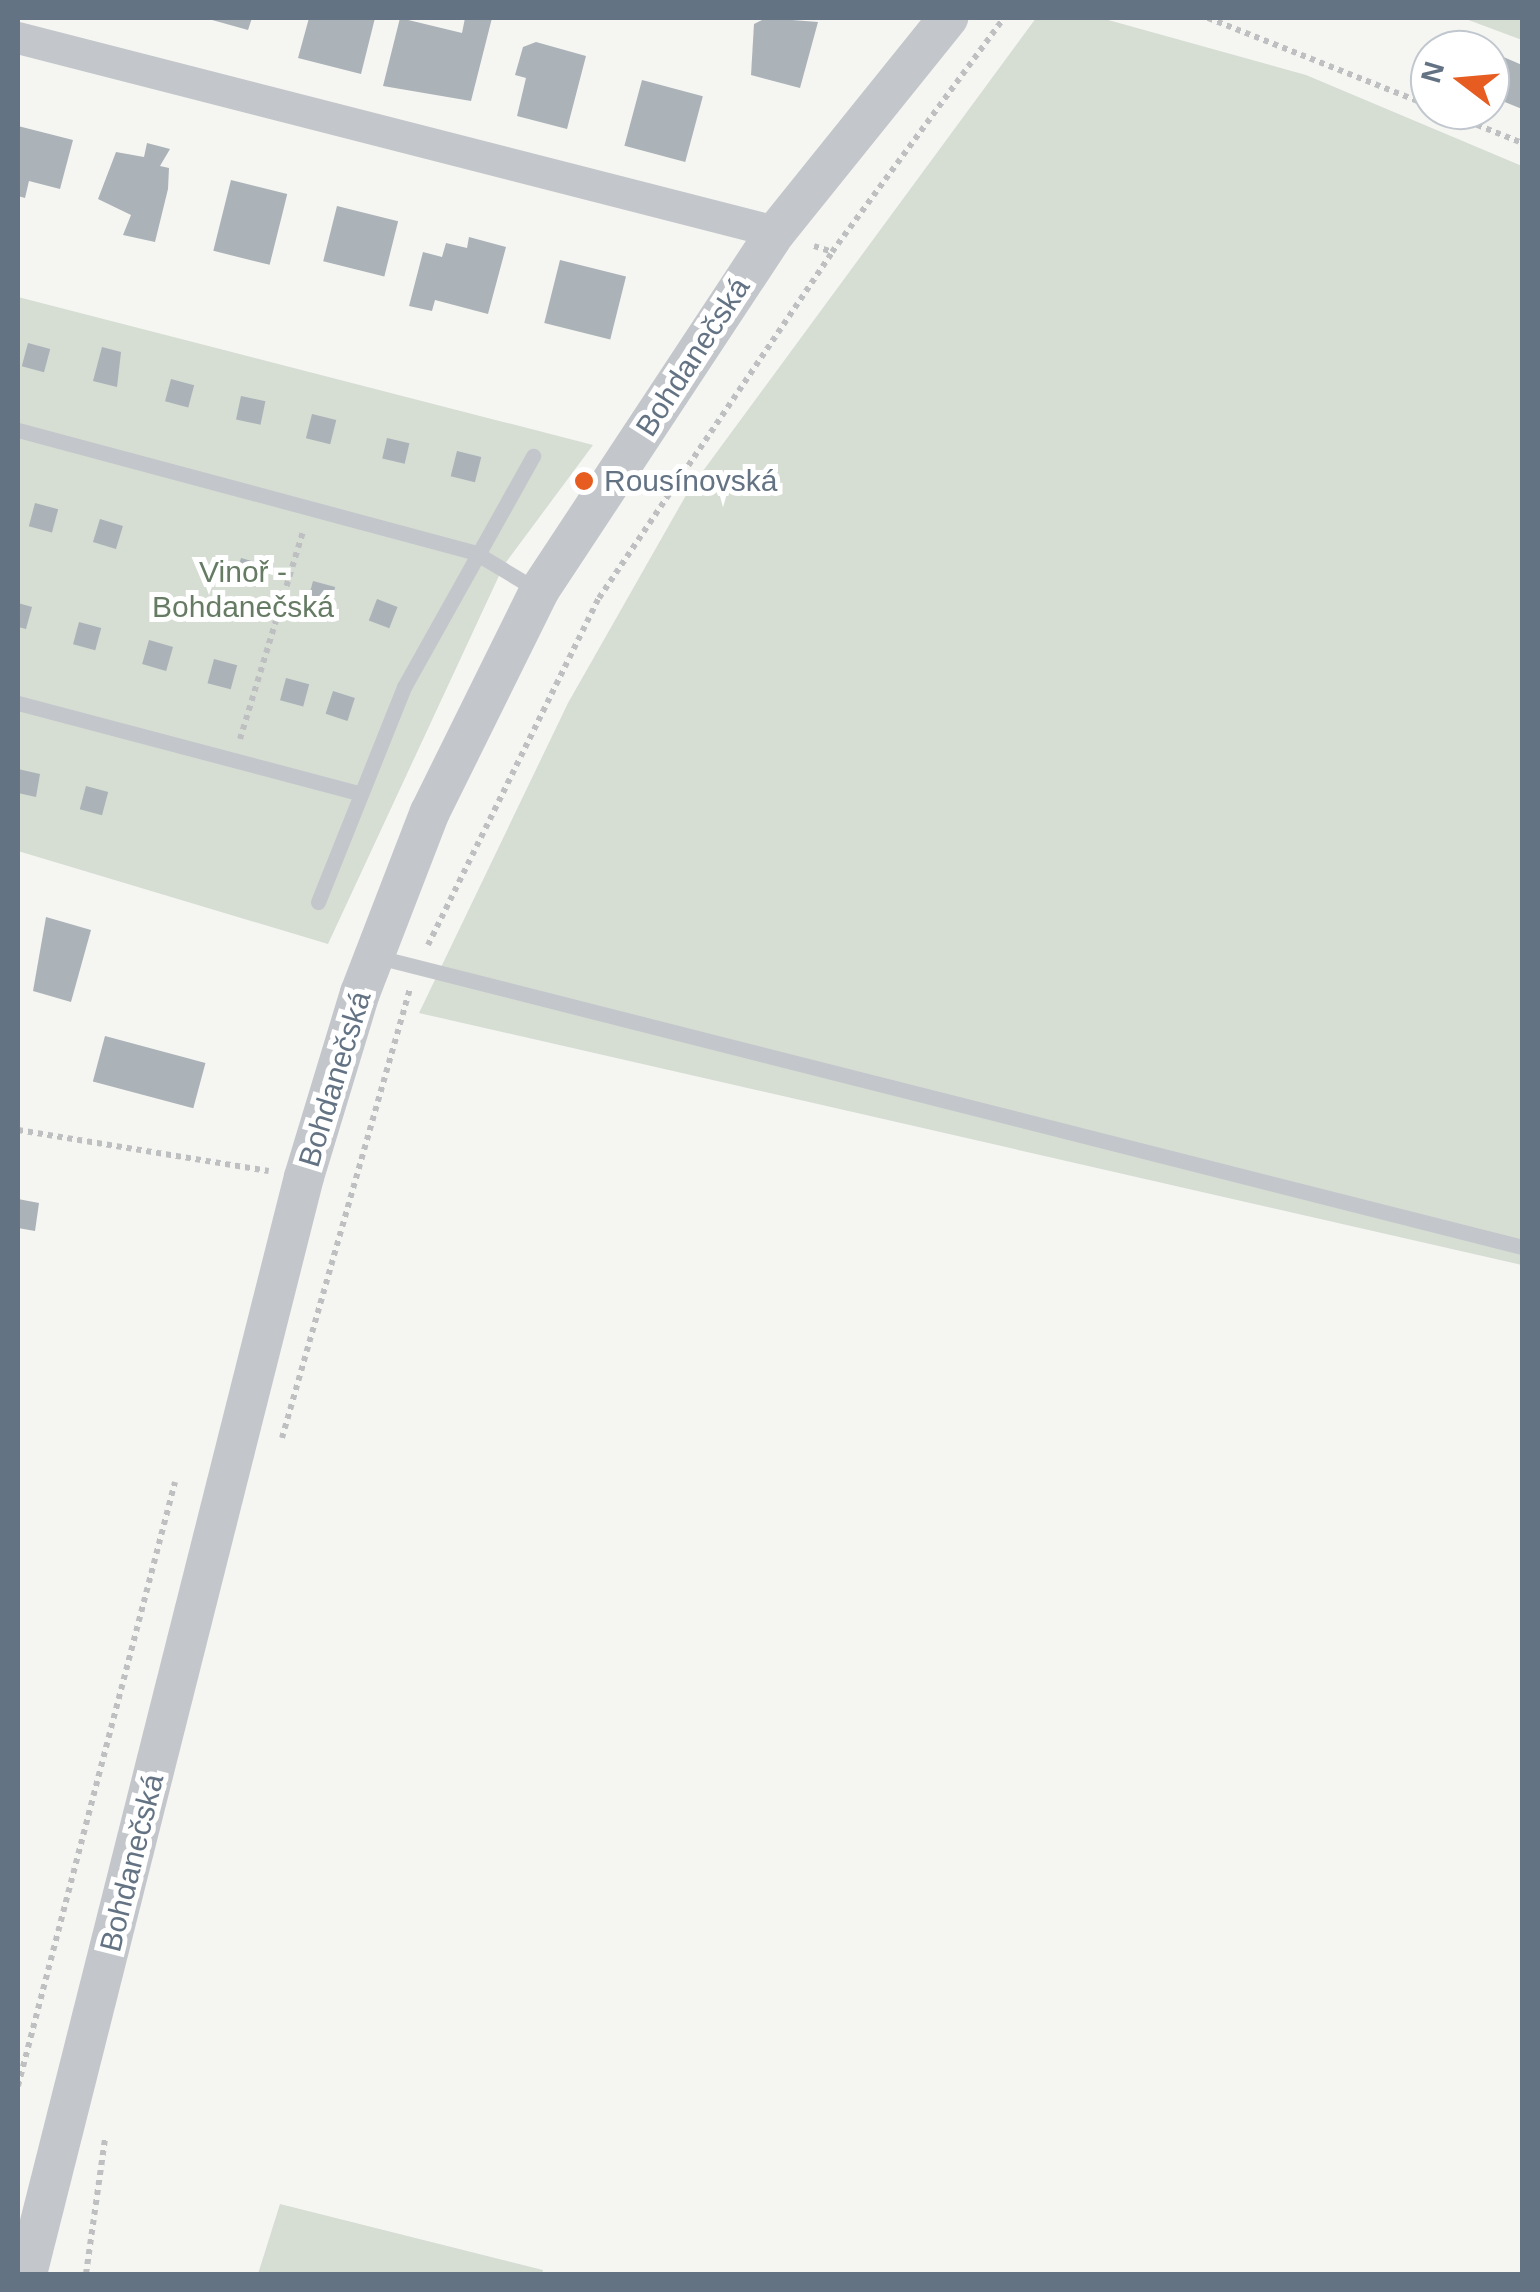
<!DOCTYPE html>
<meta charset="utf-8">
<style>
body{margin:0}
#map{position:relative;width:1540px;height:2292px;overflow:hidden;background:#f5f6f2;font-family:Arial,sans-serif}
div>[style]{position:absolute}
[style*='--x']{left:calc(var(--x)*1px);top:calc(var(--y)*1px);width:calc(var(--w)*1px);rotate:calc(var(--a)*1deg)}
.green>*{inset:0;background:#d6ddd3}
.building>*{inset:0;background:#abb2b8;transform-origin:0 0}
.path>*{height:6px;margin-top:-3px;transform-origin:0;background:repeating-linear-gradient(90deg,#bdbfc1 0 5px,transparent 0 10px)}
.service>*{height:15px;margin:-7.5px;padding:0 7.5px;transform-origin:7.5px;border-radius:7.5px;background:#c3c6ca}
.minor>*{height:32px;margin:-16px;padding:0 16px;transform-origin:16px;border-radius:16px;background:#c3c6ca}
.tertiary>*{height:40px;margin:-20px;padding:0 20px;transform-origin:20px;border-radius:20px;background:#c3c6ca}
.dots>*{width:28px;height:28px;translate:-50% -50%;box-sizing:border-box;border:5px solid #fff;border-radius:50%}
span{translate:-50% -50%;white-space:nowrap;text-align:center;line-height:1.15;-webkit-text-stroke:10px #fff;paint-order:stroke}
.street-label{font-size:30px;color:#647384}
.poi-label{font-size:30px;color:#647384}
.left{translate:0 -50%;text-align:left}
.park-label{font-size:30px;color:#667b63}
.frame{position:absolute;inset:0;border:20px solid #647384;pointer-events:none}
.north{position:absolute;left:1410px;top:30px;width:100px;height:100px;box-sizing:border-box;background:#fff;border:2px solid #c1c7ce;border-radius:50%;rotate:286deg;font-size:28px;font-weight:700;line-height:40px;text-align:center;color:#647384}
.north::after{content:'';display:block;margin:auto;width:35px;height:45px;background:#e75d21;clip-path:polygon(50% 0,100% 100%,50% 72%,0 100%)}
</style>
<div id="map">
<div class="green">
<i style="clip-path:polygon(1036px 18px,1101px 18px,1306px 75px,1522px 166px,1522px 1265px,419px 1013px,568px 703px,689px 490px)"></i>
<i style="clip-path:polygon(1463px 18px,1522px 18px,1522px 40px)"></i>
<i style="clip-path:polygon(18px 297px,593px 445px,504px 565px,328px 944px,18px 851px)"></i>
<i style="clip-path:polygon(280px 2204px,543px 2270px,542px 2274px,258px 2274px)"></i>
</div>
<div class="building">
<i style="clip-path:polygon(205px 18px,252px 18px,248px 30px)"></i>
<i style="clip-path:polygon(309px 18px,375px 18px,361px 74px,298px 58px)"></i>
<i style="clip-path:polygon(400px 18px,462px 33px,465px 18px,492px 18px,471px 101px,383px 86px)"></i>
<i style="clip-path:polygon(766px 18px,818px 22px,800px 88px,751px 75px,754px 24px)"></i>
<i style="clip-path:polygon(536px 42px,586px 56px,567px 129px,517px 116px,526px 78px,515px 75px,523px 47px)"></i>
<i style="clip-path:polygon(1499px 55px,1522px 65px,1522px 109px,1490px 96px)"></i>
<i style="left:642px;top:80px;width:63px;height:68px;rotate:15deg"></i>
<i style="clip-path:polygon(18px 126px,73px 140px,60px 189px,29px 181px,25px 198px,18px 196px)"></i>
<i style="clip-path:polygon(147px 143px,170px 149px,160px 166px,169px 168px,168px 189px,155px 242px,123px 235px,131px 215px,98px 199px,116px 152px,144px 157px)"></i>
<i style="left:231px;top:180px;width:58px;height:73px;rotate:14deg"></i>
<i style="left:337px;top:206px;width:63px;height:57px;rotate:14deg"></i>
<i style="clip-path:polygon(469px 237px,506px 247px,488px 314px,435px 300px,432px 311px,409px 306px,423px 252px,442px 257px,446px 243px,467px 248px)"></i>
<i style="left:560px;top:260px;width:68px;height:65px;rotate:14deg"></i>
<i style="left:28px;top:343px;width:23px;height:24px;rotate:15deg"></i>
<i style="clip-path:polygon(102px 347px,121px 352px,117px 387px,93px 381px)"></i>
<i style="left:171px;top:379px;width:24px;height:23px;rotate:15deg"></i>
<i style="left:241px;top:396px;width:25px;height:24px;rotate:12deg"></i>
<i style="left:312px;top:414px;width:25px;height:25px;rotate:14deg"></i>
<i style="left:387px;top:438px;width:23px;height:21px;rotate:13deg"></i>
<i style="left:457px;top:451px;width:25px;height:26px;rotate:14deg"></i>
<i style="left:35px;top:503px;width:24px;height:24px;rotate:15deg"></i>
<i style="left:100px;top:519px;width:24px;height:24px;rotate:17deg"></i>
<i style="left:241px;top:558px;width:22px;height:24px;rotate:16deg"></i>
<i style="left:313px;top:581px;width:23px;height:23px;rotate:15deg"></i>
<i style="left:377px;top:599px;width:22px;height:23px;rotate:21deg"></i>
<i style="clip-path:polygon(18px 603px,32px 607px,26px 629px,18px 627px)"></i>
<i style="left:79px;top:622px;width:23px;height:23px;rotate:15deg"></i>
<i style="left:149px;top:640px;width:25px;height:25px;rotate:16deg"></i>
<i style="left:214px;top:659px;width:24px;height:25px;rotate:15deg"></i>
<i style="left:286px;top:678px;width:24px;height:23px;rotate:15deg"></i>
<i style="left:333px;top:691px;width:23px;height:24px;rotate:18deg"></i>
<i style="clip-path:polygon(18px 769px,40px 774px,36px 797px,18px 793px)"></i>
<i style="left:86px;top:786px;width:23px;height:24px;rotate:15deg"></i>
<i style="clip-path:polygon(46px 917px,91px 930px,71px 1002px,33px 991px)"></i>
<i style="left:105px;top:1036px;width:104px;height:47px;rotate:15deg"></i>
<i style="clip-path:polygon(18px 1199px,39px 1203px,35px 1231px,18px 1228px)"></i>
</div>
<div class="path">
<i style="--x:1208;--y:18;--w:239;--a:21.6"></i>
<i style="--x:1440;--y:110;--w:88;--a:21.9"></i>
<i style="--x:814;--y:246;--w:19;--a:18"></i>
<i style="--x:832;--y:252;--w:290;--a:-53.7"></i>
<i style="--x:240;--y:739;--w:217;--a:-73.1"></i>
<i style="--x:428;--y:945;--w:387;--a:-63.8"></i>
<i style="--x:599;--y:598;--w:417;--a:-56"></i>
<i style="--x:18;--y:1130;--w:254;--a:9.3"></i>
<i style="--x:282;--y:1438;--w:467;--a:-74.1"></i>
<i style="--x:18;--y:2086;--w:624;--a:-75.43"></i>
<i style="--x:86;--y:2274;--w:136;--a:-82"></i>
</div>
<div class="service">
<i style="--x:18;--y:430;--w:472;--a:15"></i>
<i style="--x:474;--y:552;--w:76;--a:31"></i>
<i style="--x:18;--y:703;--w:349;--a:14.8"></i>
<i style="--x:318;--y:902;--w:232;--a:-68.2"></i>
<i style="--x:404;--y:687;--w:265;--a:-60.8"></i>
<i style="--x:378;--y:957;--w:1180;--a:14.22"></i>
</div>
<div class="minor">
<i style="--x:18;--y:38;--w:782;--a:14.36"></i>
</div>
<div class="tertiary">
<i style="--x:27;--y:2274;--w:1131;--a:-75.83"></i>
<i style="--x:304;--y:1177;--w:192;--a:-73.1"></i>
<i style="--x:360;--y:993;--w:194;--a:-68.9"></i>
<i style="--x:430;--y:812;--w:246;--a:-63.7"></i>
<i style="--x:539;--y:591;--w:430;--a:-56.6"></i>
<i style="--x:776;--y:232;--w:275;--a:-51.2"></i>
</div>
<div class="dots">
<i style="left:584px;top:481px;background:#e75d21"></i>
</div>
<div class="street-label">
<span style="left:693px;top:357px;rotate:-57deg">Bohdanečská</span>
<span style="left:335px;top:1079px;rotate:-73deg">Bohdanečská</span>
<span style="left:132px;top:1863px;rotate:-76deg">Bohdanečská</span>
</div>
<div class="poi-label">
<span class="left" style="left:604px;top:481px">Rousínovská</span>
</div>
<div class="park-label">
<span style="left:243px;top:589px">Vinoř -<br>Bohdanečská</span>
</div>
<div class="frame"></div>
<div class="north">N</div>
</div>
